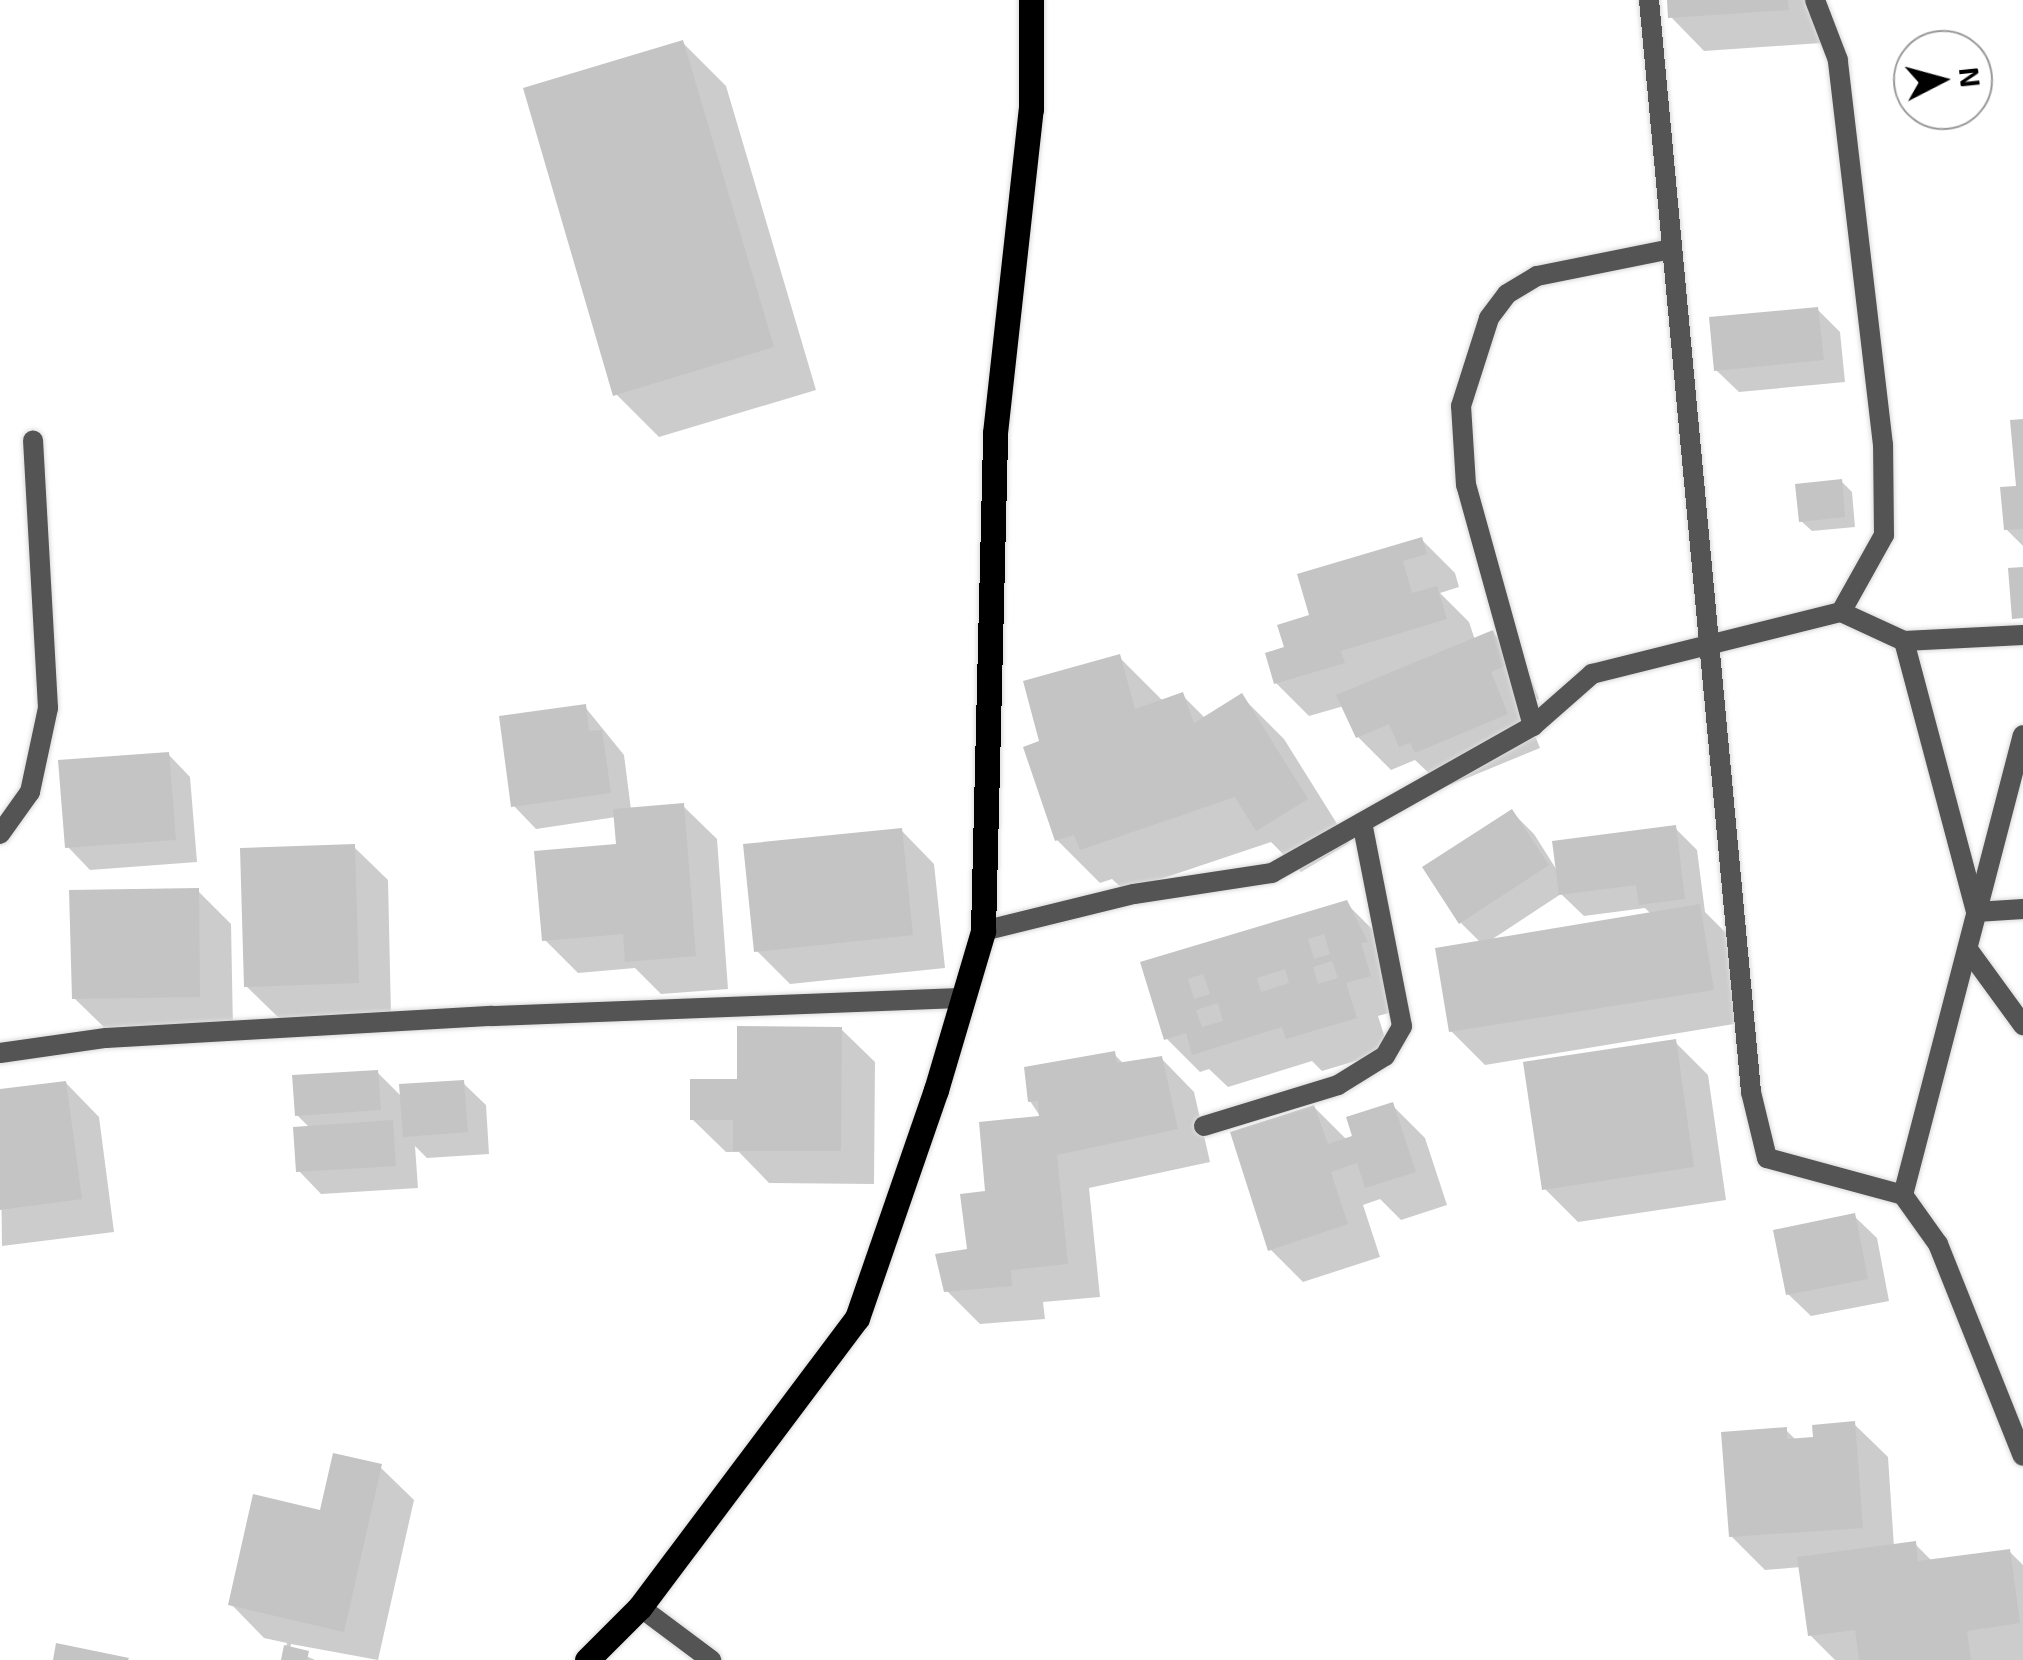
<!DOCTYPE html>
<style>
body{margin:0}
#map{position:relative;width:2023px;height:1660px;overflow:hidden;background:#fff;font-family:"Exo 2",sans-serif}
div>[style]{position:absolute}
.shadow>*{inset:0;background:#0003}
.building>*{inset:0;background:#c4c4c4}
.roads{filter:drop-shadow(0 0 2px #dbdbdb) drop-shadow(0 0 2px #dbdbdb)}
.street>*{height:20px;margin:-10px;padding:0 10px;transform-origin:10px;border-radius:10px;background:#545454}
.primary>*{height:25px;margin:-12.5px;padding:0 12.5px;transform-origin:12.5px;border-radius:12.5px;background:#000}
span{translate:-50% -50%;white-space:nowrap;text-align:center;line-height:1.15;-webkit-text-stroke:9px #fff;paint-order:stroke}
.north{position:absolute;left:1893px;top:30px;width:100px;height:100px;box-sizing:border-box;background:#fff;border:2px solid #999;border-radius:50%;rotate:84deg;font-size:28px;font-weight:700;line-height:40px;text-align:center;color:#000}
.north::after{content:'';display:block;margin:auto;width:35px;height:45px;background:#000;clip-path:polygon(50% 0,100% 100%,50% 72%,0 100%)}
</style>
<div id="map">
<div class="shadow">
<div style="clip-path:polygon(1670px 0,1818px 0,1821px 43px,1704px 51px,1671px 17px)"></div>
<div style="clip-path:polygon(683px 43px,726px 86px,816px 390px,659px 437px,616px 394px)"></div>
<div style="clip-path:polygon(1817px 309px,1840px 332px,1845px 382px,1739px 392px,1716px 370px)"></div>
<div style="clip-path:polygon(2023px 422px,2023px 546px,2006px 529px,2019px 488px)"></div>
<div style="clip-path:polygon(1841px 481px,1852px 492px,1855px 527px,1812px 531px,1801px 521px)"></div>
<div style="clip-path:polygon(1422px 540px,1455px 573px,1459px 587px,1440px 593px,1469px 622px,1475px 640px,1493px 633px,1526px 666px,1539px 699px,1523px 706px,1540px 748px,1450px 785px,1441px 776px,1435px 779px,1415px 760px,1391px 770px,1358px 737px,1344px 706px,1309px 716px,1276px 683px,1287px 649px,1312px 617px)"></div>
<div style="clip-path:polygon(1119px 657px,1164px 702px,1182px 695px,1206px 719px,1241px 696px,1284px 739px,1349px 843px,1301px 872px,1271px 842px,1125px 891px,1112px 879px,1100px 883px,1057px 840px,1042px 743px)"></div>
<div style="clip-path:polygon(585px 707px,624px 755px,631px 810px,683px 806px,717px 839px,728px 989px,661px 994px,635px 968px,578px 973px,544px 939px,619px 847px,616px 817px,536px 829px,514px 806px)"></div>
<div style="clip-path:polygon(168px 754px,190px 777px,197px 862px,90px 870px,68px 847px)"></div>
<div style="clip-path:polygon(evenodd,1512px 812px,1534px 834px,1558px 872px,1675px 828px,1697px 850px,1705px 912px,1733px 940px,1746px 1022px,1485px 1065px,1451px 1031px,1481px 943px,1461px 923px,1512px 812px,1561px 894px,1584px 916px,1645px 908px,1652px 915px,1488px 942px,1561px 894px)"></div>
<div style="clip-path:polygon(901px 830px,934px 864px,945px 968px,790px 984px,757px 951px)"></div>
<div style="clip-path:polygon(354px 847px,388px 880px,391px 1016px,280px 1019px,246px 986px)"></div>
<div style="clip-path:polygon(198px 891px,231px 924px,233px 1029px,108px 1031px,74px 998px)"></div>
<div style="clip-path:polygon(1346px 903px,1379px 936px,1403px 1009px,1378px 1016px,1389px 1051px,1322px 1071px,1312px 1061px,1228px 1087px,1209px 1069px,1200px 1072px,1166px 1038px,1143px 964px)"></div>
<div style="clip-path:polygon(841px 1029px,875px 1062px,874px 1184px,769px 1183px,739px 1152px,726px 1152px,692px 1119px,739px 1082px)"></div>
<div style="clip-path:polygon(1675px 1042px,1708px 1075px,1726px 1200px,1578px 1222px,1545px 1189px)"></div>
<div style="clip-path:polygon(1114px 1054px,1125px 1065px,1161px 1058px,1194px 1092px,1210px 1162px,1089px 1188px,1100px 1297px,1043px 1302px,1045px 1319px,980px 1324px,946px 1290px,970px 1251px,988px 1193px,1042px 1119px,1030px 1101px)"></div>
<div style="clip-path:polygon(377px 1072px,403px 1098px,463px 1083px,486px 1105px,489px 1154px,427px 1158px,415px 1146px,418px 1188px,321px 1194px,299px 1171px,310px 1128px,297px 1115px)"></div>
<div style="clip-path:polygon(66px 1083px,99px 1117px,114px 1232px,2px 1246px,0 1092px)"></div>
<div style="clip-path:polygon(1392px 1105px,1425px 1138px,1447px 1205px,1401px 1220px,1380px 1199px,1363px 1205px,1380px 1257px,1303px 1282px,1270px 1249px,1314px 1107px,1347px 1140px)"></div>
<div style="clip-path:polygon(1854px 1216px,1877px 1238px,1889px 1301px,1811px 1316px,1788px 1294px)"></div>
<div style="clip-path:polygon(1854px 1424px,1888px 1457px,1894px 1547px,1915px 1544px,1932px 1561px,2009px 1551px,2023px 1565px,2023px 1660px,1835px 1660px,1810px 1635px,1801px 1567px,1765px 1570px,1731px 1536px,1786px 1430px,1797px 1441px,1816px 1439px)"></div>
<div style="clip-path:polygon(380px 1467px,414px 1500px,378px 1660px,291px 1644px,290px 1649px,315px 1660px,283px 1660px,287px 1643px,264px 1638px,231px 1604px,322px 1513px)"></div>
</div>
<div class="building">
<div style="clip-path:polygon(1667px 0,1788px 0,1789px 10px,1668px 18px)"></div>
<div style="clip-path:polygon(683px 40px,774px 347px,613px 396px,523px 88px)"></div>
<div style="clip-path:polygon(1818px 307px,1824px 360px,1714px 371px,1709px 317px)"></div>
<div style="clip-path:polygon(2023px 419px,2023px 529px,2004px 530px,2000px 487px,2016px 486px,2010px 420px)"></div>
<div style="clip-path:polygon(1842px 479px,1845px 517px,1799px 522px,1795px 484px)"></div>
<div style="clip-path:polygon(1422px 537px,1427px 554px,1403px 561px,1412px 593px,1437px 586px,1447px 619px,1341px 651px,1345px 663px,1274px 684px,1265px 653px,1284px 647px,1277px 625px,1309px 615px,1297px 574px)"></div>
<div style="clip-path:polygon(2023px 567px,2023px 618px,2012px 619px,2008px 568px)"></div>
<div style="clip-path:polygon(1493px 630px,1508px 665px,1491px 672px,1508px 714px,1415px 753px,1410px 743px,1399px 747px,1389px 724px,1356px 738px,1336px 695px)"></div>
<div style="clip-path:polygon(1120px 654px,1135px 709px,1183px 692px,1194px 723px,1242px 693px,1308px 799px,1256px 831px,1235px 797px,1080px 850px,1074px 835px,1055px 841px,1023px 747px,1039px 741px,1023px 681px)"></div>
<div style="clip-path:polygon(586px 704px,589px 731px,602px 730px,611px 793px,511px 807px,499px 716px)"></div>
<div style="clip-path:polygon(169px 752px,176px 840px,65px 848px,58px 760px)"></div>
<div style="clip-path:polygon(684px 803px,696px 956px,625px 962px,623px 934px,542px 941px,534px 851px,616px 844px,613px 809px)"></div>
<div style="clip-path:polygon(1512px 809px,1549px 865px,1459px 924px,1422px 867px)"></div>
<div style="clip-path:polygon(1676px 825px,1685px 899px,1639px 905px,1636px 885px,1559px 895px,1552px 841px)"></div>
<div style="clip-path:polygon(902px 828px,913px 935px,754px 952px,743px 844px)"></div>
<div style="clip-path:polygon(355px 844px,359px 983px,244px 987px,240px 848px)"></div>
<div style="clip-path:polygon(199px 888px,200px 997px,72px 999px,69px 890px)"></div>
<div style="clip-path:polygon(evenodd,1347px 900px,1368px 942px,1361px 943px,1371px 976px,1346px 983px,1357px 1018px,1286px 1039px,1282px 1027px,1192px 1055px,1186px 1033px,1164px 1040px,1140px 962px,1347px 900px,1324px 934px,1330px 954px,1314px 959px,1308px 939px,1324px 934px,1347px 900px,1332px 961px,1338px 978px,1318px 984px,1313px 967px,1332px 961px,1347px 900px,1285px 969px,1289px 983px,1261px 992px,1257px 978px,1285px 969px,1347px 900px,1203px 974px,1210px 994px,1194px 999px,1188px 979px,1203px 974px,1347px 900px,1218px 1003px,1223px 1021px,1202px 1027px,1196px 1010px,1218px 1003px)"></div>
<div style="clip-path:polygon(1700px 904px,1714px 990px,1449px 1032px,1435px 948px)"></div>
<div style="clip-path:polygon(737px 1026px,842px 1027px,841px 1151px,733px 1151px,733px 1120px,690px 1120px,690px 1079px,737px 1079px)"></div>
<div style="clip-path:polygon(1676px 1039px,1694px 1167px,1542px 1190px,1523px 1062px)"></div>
<div style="clip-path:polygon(1115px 1051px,1117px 1063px,1162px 1056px,1178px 1129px,1057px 1155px,1068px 1264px,1011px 1270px,1012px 1286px,944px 1292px,935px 1254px,967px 1249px,960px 1194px,985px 1191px,979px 1122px,1039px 1116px,1038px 1101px,1028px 1102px,1024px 1067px)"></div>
<div style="clip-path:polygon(378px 1070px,381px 1110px,295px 1116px,292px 1075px)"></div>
<div style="clip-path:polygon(464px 1080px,468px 1132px,403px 1137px,399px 1084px)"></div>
<div style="clip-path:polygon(66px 1081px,82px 1199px,0 1210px,0 1089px)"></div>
<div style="clip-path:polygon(1393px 1102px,1416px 1172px,1365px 1188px,1357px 1163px,1331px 1172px,1348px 1224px,1268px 1251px,1230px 1132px,1314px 1105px,1328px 1144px,1352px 1136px,1346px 1117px)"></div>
<div style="clip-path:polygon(393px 1120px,396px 1166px,296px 1172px,293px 1127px)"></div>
<div style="clip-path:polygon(1855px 1213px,1868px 1279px,1786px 1295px,1773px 1230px)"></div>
<div style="clip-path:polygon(1855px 1421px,1863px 1528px,1729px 1537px,1721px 1432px,1787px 1427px,1787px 1439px,1813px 1437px,1812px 1425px)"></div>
<div style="clip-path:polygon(333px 1453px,382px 1464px,344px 1632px,228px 1605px,253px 1494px,320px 1510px)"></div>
<div style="clip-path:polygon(1916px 1541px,1918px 1561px,2010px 1549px,2020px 1623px,1967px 1631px,1971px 1660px,1859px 1660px,1855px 1630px,1808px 1636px,1797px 1557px)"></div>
<div style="clip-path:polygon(56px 1643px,129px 1658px,128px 1660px,53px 1660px)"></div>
<div style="clip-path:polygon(284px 1645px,309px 1651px,307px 1660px,281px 1660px)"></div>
</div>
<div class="roads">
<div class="street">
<div style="left:1649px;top:0;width:1097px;rotate:84.66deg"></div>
<div style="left:1751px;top:1092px;width:68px;rotate:76.4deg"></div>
<div style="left:1767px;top:1158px;width:141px;rotate:15.2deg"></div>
<div style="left:1903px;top:1195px;width:60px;rotate:54.5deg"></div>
<div style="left:1938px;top:1244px;width:228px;rotate:68.2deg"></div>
<div style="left:1841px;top:612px;width:69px;rotate:24.7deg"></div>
<div style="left:1904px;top:641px;width:119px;rotate:-2.9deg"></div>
<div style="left:1904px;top:641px;width:280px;rotate:75.1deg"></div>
<div style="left:1976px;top:912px;width:47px;rotate:-3.7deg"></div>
<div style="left:1533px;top:726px;width:250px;rotate:-105.5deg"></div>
<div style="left:1466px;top:485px;width:79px;rotate:-93.6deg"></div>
<div style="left:1461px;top:406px;width:92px;rotate:-72.3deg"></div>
<div style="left:1489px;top:318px;width:30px;rotate:-53deg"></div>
<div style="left:1507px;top:294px;width:35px;rotate:-31deg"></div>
<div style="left:1537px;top:276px;width:137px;rotate:-11.4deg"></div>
<div style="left:0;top:834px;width:52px;rotate:-54.5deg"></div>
<div style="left:30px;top:792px;width:86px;rotate:-77.9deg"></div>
<div style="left:48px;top:708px;width:268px;rotate:-93.2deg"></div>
<div style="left:983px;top:931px;width:155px;rotate:-13.8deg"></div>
<div style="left:1134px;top:894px;width:140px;rotate:-8.7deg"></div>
<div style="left:1272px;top:873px;width:300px;rotate:-29.4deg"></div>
<div style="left:1533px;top:726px;width:79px;rotate:-41.4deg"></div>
<div style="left:1592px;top:674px;width:257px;rotate:-14deg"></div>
<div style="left:1841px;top:612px;width:88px;rotate:-60.8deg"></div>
<div style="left:1884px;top:535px;width:90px;rotate:-90.6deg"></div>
<div style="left:1883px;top:445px;width:388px;rotate:-96.7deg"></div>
<div style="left:1838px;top:60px;width:64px;rotate:-111deg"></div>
<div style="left:1969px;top:951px;width:92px;rotate:53.9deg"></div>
<div style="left:0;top:1053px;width:107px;rotate:-8.1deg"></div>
<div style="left:106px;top:1038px;width:387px;rotate:-3.3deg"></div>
<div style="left:492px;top:1016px;width:471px;rotate:-2.2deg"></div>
<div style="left:1204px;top:1126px;width:140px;rotate:-17deg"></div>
<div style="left:1338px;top:1085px;width:55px;rotate:-31.7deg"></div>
<div style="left:1385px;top:1056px;width:34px;rotate:-60deg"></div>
<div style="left:1402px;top:1026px;width:207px;rotate:-101.1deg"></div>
<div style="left:1903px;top:1195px;width:475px;rotate:-75.4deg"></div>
<div style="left:640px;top:1607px;width:89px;rotate:36.7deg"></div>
</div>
<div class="primary">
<div style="left:587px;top:1660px;width:75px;rotate:-45deg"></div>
<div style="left:640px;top:1607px;width:361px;rotate:-53.1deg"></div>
<div style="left:857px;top:1318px;width:241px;rotate:-70.9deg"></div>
<div style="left:936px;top:1090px;width:166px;rotate:-73.5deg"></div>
<div style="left:983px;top:931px;width:498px;rotate:-88.6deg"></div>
<div style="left:995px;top:433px;width:326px;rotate:-83.7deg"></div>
<div style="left:1031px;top:109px;width:109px;rotate:-90deg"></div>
</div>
</div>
<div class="north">N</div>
</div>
